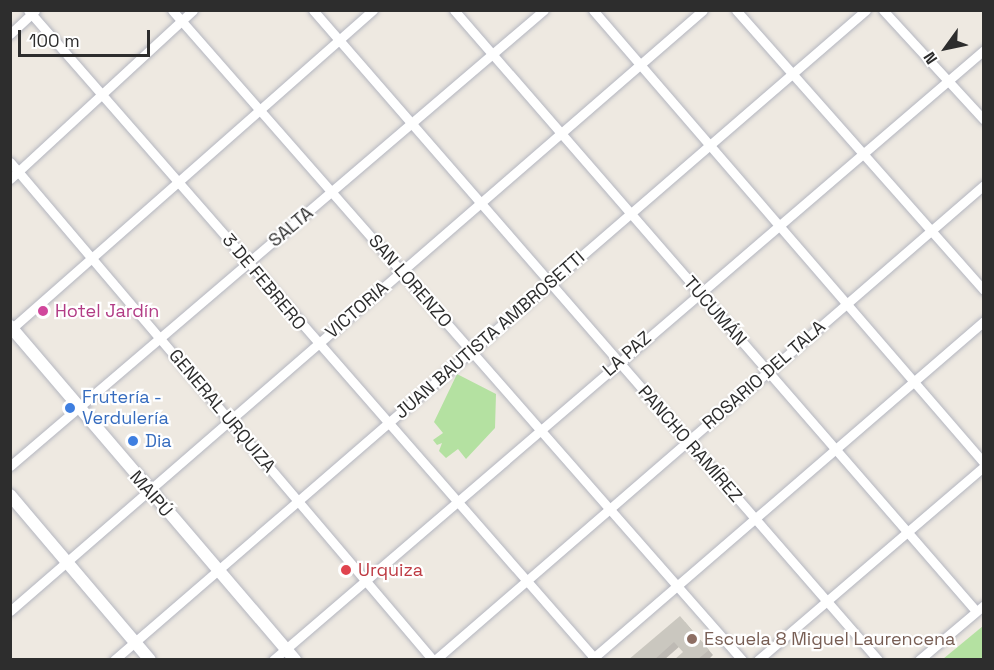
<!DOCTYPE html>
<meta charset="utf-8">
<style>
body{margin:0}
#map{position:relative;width:994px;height:670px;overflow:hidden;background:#eee9e1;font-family:"Space Grotesk",sans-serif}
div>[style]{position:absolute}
.green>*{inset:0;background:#b4e1a1}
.shadow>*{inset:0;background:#0003}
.building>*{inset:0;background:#cac7bf}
.roads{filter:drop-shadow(0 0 2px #b4b6c0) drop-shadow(0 0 2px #b4b6c0)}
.minor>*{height:9px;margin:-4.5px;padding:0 4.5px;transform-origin:4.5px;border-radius:4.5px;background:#fff}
.tertiary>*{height:12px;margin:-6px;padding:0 6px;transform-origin:6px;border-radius:6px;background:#fff}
.dots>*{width:16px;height:16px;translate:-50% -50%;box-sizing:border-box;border:3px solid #fff;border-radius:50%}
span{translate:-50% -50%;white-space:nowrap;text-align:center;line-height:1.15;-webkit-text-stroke:4.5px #fff;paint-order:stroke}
.street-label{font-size:18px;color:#2d2d2d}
.hotel-label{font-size:18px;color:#b23c85}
.left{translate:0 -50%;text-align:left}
.shop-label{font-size:18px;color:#366cbe}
.health-label{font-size:18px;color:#be3a42}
.education-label{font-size:18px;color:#785e54}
.frame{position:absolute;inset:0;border:12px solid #2d2d2d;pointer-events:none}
.north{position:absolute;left:916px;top:18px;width:60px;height:60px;-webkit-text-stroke:4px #fff;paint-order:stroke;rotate:237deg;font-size:16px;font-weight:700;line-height:24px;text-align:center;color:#2d2d2d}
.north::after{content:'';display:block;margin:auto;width:21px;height:27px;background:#2d2d2d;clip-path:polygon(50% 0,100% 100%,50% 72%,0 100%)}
.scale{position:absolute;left:18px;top:30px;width:132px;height:27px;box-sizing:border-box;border:3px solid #2d2d2d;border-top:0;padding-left:8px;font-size:18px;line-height:21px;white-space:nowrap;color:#2d2d2d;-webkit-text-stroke:4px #fff;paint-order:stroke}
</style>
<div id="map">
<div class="green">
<div style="clip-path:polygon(457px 374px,496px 394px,495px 428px,466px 459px,458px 449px,446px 458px,439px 451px,442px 443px,437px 445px,433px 440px,443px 433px,434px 422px)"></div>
<div style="clip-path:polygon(983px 626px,983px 659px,943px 659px)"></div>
</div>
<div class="shadow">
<div style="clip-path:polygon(685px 622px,713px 655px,708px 660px,676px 660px,685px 652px,680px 646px,664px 660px,631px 660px)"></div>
</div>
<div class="building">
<div style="clip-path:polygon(680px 616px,709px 650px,697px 660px,674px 660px,683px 652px,674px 642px,654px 660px,628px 660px)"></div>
</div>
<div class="roads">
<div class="minor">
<div style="left:28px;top:10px;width:863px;rotate:48.85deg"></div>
<div style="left:172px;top:10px;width:865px;rotate:48.75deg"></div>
<div style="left:313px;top:10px;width:861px;rotate:49deg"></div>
<div style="left:454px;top:10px;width:796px;rotate:49.02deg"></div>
<div style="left:593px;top:10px;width:598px;rotate:49.2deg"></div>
<div style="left:736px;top:10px;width:374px;rotate:48.5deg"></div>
<div style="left:883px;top:10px;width:149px;rotate:47.4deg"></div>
<div style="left:10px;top:34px;width:34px;rotate:-43deg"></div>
<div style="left:10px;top:162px;width:653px;rotate:49.66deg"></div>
<div style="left:10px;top:179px;width:249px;rotate:-42.7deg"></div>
<div style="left:10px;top:330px;width:484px;rotate:-41.4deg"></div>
<div style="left:10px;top:466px;width:702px;rotate:-40.5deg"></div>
<div style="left:10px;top:611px;width:917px;rotate:-40.93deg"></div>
<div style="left:114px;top:660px;width:994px;rotate:-40.84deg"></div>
<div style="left:273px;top:660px;width:937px;rotate:-40.63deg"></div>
<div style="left:435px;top:660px;width:726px;rotate:-40.87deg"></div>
<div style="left:591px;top:660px;width:519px;rotate:-40.78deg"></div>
<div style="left:758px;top:660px;width:298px;rotate:-40.6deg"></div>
<div style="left:919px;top:660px;width:85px;rotate:-40.2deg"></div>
</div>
<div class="tertiary">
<div style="left:10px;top:326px;width:439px;rotate:49.5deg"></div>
<div style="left:10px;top:495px;width:216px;rotate:49.7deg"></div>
</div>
</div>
<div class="dots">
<div style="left:43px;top:311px;background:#d1479c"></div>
<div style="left:70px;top:408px;background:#3f7fe0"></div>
<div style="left:133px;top:441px;background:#3f7fe0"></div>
<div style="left:346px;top:570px;background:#e0444e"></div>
<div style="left:692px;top:639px;background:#8d6e63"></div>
</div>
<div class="street-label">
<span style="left:291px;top:227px;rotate:-40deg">SALTA</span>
<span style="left:410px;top:281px;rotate:49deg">SAN LORENZO</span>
<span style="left:264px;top:282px;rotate:50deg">3 DE FEBRERO</span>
<span style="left:357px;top:310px;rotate:-41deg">VICTORIA</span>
<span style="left:715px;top:311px;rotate:49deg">TUCUMÁN</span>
<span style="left:490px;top:335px;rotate:-41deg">JUAN BAUTISTA AMBROSETTI</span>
<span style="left:627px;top:354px;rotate:-41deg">LA PAZ</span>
<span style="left:764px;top:375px;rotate:-41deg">ROSARIO DEL TALA</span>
<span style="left:222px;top:411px;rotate:50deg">GENERAL URQUIZA</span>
<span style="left:690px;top:444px;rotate:49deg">PANCHO RAMÍREZ</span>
<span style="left:151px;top:494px;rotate:49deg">MAIPÚ</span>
</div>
<div class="hotel-label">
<span class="left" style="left:55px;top:311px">Hotel Jardín</span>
</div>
<div class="shop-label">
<span class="left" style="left:82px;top:408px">Frutería -<br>Verdulería</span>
<span class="left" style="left:145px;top:441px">Dia</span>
</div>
<div class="health-label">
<span class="left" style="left:358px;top:570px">Urquiza</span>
</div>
<div class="education-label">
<span class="left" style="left:704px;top:639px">Escuela 8 Miguel Laurencena</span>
</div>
<div class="frame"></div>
<div class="north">N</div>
<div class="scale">100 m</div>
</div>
